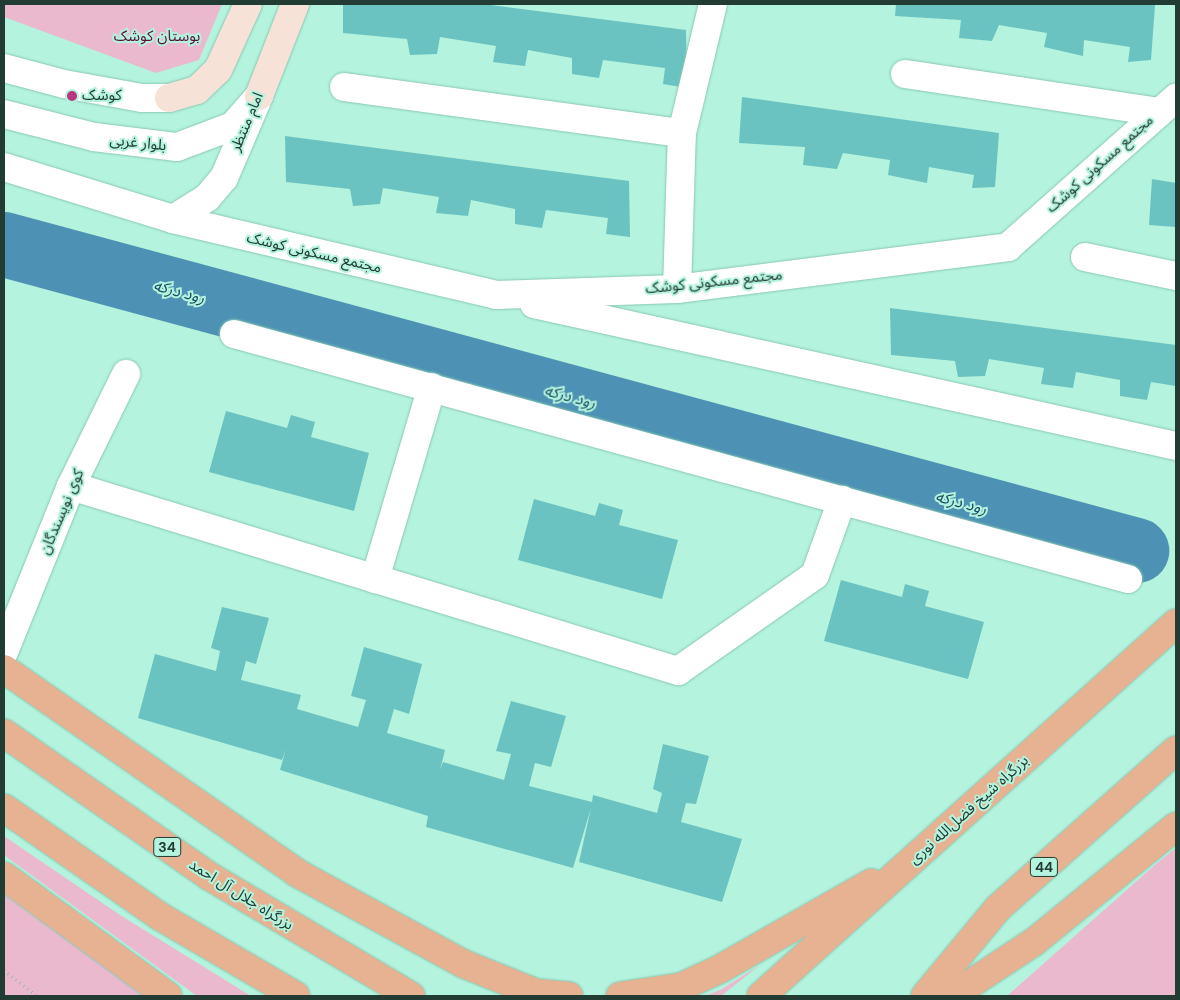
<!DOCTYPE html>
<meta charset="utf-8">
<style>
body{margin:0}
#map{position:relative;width:1180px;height:1000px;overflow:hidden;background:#b4f3dd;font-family:"DM Sans","Noto Sans Arabic",sans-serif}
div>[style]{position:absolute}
.green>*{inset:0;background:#ebb9ce}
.river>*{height:65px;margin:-32.5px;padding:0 32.5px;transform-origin:32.5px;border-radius:32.5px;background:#4d92b4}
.building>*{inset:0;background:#6ac3c0}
.path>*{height:3px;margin-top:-1.5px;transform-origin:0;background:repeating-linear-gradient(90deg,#87baa9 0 1px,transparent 0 5px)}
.roads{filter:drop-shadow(0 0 1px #8ac7b3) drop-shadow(0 0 1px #8ac7b3)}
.minor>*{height:28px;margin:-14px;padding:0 14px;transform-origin:14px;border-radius:14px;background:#fff}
.tertiary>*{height:28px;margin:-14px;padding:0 14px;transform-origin:14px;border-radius:14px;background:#fff}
.secondary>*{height:28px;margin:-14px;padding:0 14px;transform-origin:14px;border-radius:14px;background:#f6e2d6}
.trunk>*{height:28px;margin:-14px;padding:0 14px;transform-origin:14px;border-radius:14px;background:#e6b292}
.dots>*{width:14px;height:14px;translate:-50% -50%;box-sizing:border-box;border:2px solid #b4f3dd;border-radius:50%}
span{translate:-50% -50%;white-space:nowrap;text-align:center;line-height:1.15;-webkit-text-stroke:4px #b4f3dd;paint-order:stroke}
.shield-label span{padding:1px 4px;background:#b4f3dd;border:1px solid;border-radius:4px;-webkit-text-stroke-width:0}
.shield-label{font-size:14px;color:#223b33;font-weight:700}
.park-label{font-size:15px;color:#5b0f39}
.poi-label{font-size:15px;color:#223b33}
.left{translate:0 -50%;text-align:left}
.street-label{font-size:15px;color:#223b33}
.water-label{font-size:16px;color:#184f67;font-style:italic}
.frame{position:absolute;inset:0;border:5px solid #223b33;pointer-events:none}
</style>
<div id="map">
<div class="green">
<div style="clip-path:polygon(4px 4px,222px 4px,199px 60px,156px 73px,4px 17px)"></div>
<div style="clip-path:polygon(4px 836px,120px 915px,251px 996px,197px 996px,4px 855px)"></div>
<div style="clip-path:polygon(1176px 848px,1176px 996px,1007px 996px,1156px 864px)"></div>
<div style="clip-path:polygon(4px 893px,37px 915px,146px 996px,4px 996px)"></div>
<div style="clip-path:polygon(760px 965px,721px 996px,705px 996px,722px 989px)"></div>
</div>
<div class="river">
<div style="left:4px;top:244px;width:1173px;rotate:15.13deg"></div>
</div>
<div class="building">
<div style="clip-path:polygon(343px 4px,483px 4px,686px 30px,687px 88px,663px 84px,665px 68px,603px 60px,599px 78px,572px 74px,572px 58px,528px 50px,525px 66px,493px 62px,496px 46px,440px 37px,437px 54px,410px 55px,407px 39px,343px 33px)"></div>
<div style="clip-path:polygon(896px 4px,1155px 5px,1151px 60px,1128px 62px,1130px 47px,1084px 40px,1083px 56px,1044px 47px,1047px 33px,999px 25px,992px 41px,959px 38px,961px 20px,895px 16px)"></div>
<div style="clip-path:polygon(742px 97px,999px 133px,995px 187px,972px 188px,974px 175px,929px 167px,927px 183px,888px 175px,890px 160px,843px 153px,837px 169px,803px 165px,805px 147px,739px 143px)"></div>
<div style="clip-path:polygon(285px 136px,629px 181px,630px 237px,606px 234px,608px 218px,546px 210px,542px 228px,515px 224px,515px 209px,471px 200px,468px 216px,436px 213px,439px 197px,383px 188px,380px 204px,353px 206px,350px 189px,286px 182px)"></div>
<div style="clip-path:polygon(1152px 179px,1176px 183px,1176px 227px,1149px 225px)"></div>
<div style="clip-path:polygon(890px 308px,1176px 345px,1176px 386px,1151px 382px,1147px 400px,1120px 396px,1120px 380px,1076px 372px,1073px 388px,1041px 384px,1044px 368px,989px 359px,985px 376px,958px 377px,955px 361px,891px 355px)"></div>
<div style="clip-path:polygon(226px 411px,287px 428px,291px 415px,315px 422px,311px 437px,369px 453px,354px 511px,209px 472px)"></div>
<div style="clip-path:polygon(534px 499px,595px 516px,599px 503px,623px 510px,619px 525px,678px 540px,662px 599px,518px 560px)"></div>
<div style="clip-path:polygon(841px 580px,902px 597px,905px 584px,929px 591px,925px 606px,984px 622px,968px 679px,824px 641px)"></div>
<div style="clip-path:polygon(222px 607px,269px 618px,256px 664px,246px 661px,241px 680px,301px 695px,297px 709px,358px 727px,366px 700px,351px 696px,364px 647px,422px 664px,409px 714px,394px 709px,387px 733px,445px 750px,440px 770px,443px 762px,504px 780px,511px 754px,496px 751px,511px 701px,566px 716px,551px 767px,535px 763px,529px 786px,592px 802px,593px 795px,657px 813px,662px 793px,653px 789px,663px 744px,709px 756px,696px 804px,686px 803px,681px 822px,742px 839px,722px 902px,579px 862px,591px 808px,573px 868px,426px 827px,428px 816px,280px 770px,286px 749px,282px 760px,138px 718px,155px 654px,216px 671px,220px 651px,211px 648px)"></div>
</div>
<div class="path">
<div style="left:4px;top:970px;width:43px;rotate:37.4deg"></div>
</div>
<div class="roads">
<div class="minor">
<div style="left:905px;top:74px;width:257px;rotate:8.5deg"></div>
<div style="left:344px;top:87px;width:341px;rotate:7.8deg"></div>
<div style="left:4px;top:167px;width:177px;rotate:17.1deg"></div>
<div style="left:173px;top:219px;width:332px;rotate:13.2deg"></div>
<div style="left:496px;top:295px;width:181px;rotate:-1.9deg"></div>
<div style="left:677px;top:289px;width:334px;rotate:-7.2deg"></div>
<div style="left:1008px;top:247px;width:225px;rotate:-41.6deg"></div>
<div style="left:173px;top:219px;width:40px;rotate:-32deg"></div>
<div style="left:207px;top:198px;width:26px;rotate:-50deg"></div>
<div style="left:224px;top:178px;width:82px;rotate:-66.9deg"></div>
<div style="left:1085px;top:257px;width:93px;rotate:11.8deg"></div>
<div style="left:677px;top:289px;width:156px;rotate:-88.2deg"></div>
<div style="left:682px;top:133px;width:133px;rotate:-76.5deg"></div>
<div style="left:534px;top:304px;width:658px;rotate:12.47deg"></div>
<div style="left:234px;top:334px;width:927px;rotate:15.33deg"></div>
<div style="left:71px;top:486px;width:635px;rotate:16.95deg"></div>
<div style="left:678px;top:671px;width:167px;rotate:-35deg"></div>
<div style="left:815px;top:575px;width:80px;rotate:-70.2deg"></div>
<div style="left:375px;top:579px;width:200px;rotate:-73.5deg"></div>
<div style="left:4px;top:652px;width:179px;rotate:-68deg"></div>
<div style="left:71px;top:486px;width:125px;rotate:-63.8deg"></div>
</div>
<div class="tertiary">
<div style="left:4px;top:68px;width:62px;rotate:14.9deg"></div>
<div style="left:64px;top:84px;width:79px;rotate:10.2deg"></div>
<div style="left:142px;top:98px;width:27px"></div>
<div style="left:4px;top:114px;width:93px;rotate:14.3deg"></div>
<div style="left:94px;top:137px;width:84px;rotate:6.9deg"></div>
<div style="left:177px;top:147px;width:60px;rotate:-20.6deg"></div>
<div style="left:233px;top:126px;width:40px;rotate:-49deg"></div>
</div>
<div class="secondary">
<div style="left:259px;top:96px;width:99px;rotate:-68.6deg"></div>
<div style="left:169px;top:98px;width:29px;rotate:-16deg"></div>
<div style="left:197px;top:90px;width:29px;rotate:-44deg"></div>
<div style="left:218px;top:70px;width:72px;rotate:-65.6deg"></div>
</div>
<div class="trunk">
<div style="left:4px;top:669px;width:357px;rotate:34.8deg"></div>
<div style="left:297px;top:873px;width:190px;rotate:28.6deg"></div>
<div style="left:464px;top:964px;width:78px;rotate:21.9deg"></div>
<div style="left:536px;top:993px;width:33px;rotate:5deg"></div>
<div style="left:4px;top:733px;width:250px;rotate:34.9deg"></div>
<div style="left:209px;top:876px;width:235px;rotate:30.7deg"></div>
<div style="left:4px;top:808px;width:191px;rotate:34.8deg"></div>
<div style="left:161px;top:917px;width:156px;rotate:30.3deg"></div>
<div style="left:4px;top:876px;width:203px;rotate:36.2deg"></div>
<div style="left:620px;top:996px;width:62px;rotate:-8.4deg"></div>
<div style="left:681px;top:987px;width:43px;rotate:-24.8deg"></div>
<div style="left:720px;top:969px;width:174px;rotate:-29.7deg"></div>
<div style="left:761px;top:996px;width:558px;rotate:-41.95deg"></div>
<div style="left:925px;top:996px;width:114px;rotate:-50.3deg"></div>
<div style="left:998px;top:908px;width:238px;rotate:-41.6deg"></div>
<div style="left:952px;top:996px;width:98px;rotate:-33.4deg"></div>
<div style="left:1034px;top:942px;width:183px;rotate:-39.2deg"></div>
</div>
</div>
<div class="dots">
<div style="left:72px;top:96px;background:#b9357c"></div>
</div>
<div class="shield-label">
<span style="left:167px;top:847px">34</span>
<span style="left:1044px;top:867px">44</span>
</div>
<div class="park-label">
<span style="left:157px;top:37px">بوستان کوشک</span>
</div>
<div class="poi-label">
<span class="left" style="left:82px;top:96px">کوشک</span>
</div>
<div class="street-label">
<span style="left:247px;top:122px;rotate:-67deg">امام منتظر</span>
<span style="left:138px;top:143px;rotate:6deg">بلوار غربی</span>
<span style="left:1100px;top:164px;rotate:-42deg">مجتمع مسکونی کوشک</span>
<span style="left:314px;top:253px;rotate:13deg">مجتمع مسکونی کوشک</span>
<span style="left:714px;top:282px;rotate:-6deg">مجتمع مسکونی کوشک</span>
<span style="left:62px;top:512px;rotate:-67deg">کوی نویسندگان</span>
<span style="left:969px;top:810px;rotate:-42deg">بزرگراه شیخ فضل‌الله نوری</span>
<span style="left:241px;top:895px;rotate:32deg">بزرگراه جلال آل احمد</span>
</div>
<div class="water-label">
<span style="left:179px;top:292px;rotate:15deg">رود درکه</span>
<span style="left:570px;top:397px;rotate:15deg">رود درکه</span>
<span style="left:961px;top:503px;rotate:15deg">رود درکه</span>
</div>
<div class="frame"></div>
</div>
